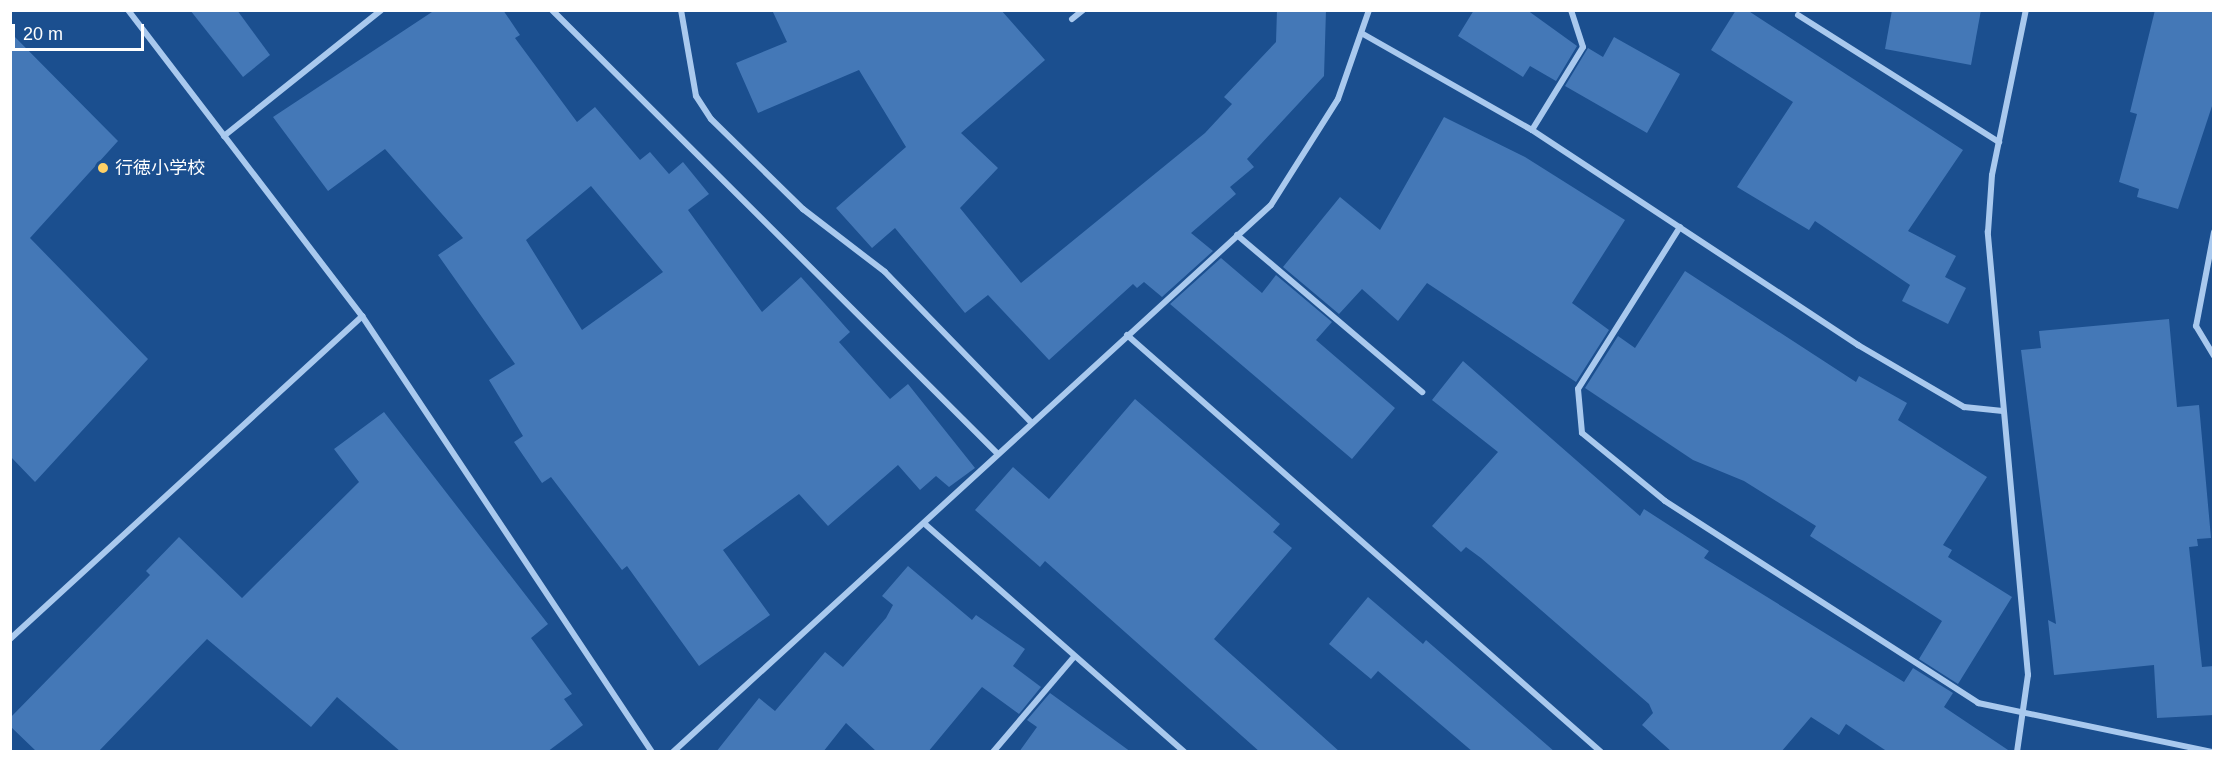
<!DOCTYPE html>
<meta charset="utf-8">
<style>
body{margin:0}
#map{position:relative;width:2224px;height:762px;overflow:hidden;background:#1b4f8f;font-family:Helvetica,"Noto Sans JP",sans-serif}
div>[style]{position:absolute}
.building>*{inset:0;background:#4478b7}
.street>*{height:6px;margin:-3px;padding:0 3px;transform-origin:3px;border-radius:3px;background:#a9c9ee}
.dots>*{width:16px;height:16px;translate:-50% -50%;box-sizing:border-box;border:3px solid #1b4f8f;border-radius:50%}
span{translate:-50% -50%;white-space:nowrap;text-align:center;line-height:1.15;-webkit-text-stroke:4.5px #1b4f8f;paint-order:stroke}
.poi-label{font-size:18px;color:#fff}
.left{translate:0 -50%;text-align:left}
.frame{position:absolute;inset:0;border:12px solid #fff;pointer-events:none}
.scale{position:absolute;left:12px;top:24px;width:132px;height:27px;box-sizing:border-box;border:3px solid #fff;border-top:0;padding-left:8px;font-size:18px;line-height:21px;white-space:nowrap;color:#fff;-webkit-text-stroke:4px #1b4f8f;paint-order:stroke}
</style>
<div id="map">
<div class="building">
<div style="clip-path:polygon(190px 10px,237px 10px,270px 55px,243px 77px)"></div>
<div style="clip-path:polygon(evenodd,435px 10px,503px 10px,520px 35px,515px 38px,577px 122px,595px 107px,640px 160px,650px 152px,669px 174px,683px 162px,709px 194px,688px 210px,762px 312px,801px 277px,850px 332px,839px 342px,890px 399px,908px 384px,975px 468px,949px 487px,936px 476px,920px 490px,898px 465px,828px 526px,799px 494px,723px 550px,770px 615px,699px 666px,627px 566px,622px 570px,551px 477px,542px 483px,514px 442px,523px 436px,489px 380px,515px 364px,438px 255px,463px 238px,385px 149px,328px 191px,273px 117px,435px 10px,591px 186px,663px 272px,582px 330px,526px 240px,591px 186px)"></div>
<div style="clip-path:polygon(772px 10px,1001px 10px,1045px 60px,961px 133px,998px 168px,960px 208px,1021px 283px,1205px 133px,1232px 104px,1224px 97px,1276px 42px,1277px 10px,1326px 10px,1324px 76px,1247px 159px,1254px 167px,1230px 187px,1236px 194px,1191px 233px,1213px 251px,1162px 297px,1144px 282px,1137px 288px,1133px 284px,1049px 360px,988px 295px,965px 313px,895px 228px,872px 248px,836px 208px,906px 147px,859px 70px,758px 113px,736px 63px,787px 42px)"></div>
<div style="clip-path:polygon(1474px 10px,1527px 10px,1577px 46px,1556px 81px,1530px 66px,1523px 77px,1458px 36px)"></div>
<div style="clip-path:polygon(1736px 10px,1747px 10px,1963px 150px,1908px 231px,1956px 256px,1945px 277px,1966px 288px,1948px 324px,1902px 301px,1910px 285px,1815px 221px,1809px 230px,1737px 187px,1793px 102px,1711px 50px)"></div>
<div style="clip-path:polygon(1892px 10px,1981px 10px,1971px 65px,1885px 49px)"></div>
<div style="clip-path:polygon(2155px 10px,2214px 10px,2214px 100px,2178px 209px,2137px 197px,2139px 189px,2119px 182px,2137px 114px,2130px 112px)"></div>
<div style="clip-path:polygon(10px 32px,118px 141px,30px 238px,148px 359px,35px 482px,10px 456px)"></div>
<div style="clip-path:polygon(1614px 37px,1680px 74px,1647px 133px,1565px 86px,1588px 48px,1603px 57px)"></div>
<div style="clip-path:polygon(1444px 117px,1525px 157px,1625px 220px,1572px 303px,1609px 330px,1576px 382px,1427px 283px,1398px 321px,1362px 289px,1339px 314px,1283px 267px,1340px 197px,1380px 230px)"></div>
<div style="clip-path:polygon(1221px 258px,1262px 293px,1276px 275px,1332px 322px,1316px 340px,1395px 408px,1352px 459px,1170px 304px)"></div>
<div style="clip-path:polygon(1685px 271px,1856px 382px,1859px 376px,1907px 403px,1898px 420px,1987px 477px,1943px 545px,1952px 550px,1948px 557px,2012px 597px,1958px 684px,1919px 659px,1942px 621px,1810px 536px,1816px 526px,1744px 481px,1693px 460px,1585px 388px,1618px 336px,1635px 348px)"></div>
<div style="clip-path:polygon(2169px 319px,2177px 407px,2199px 405px,2211px 538px,2197px 539px,2198px 546px,2189px 547px,2202px 667px,2214px 666px,2214px 715px,2157px 718px,2154px 665px,2054px 675px,2048px 620px,2056px 624px,2021px 350px,2041px 348px,2039px 331px)"></div>
<div style="clip-path:polygon(1463px 361px,1640px 516px,1644px 509px,1709px 551px,1704px 558px,1904px 682px,1913px 668px,1953px 693px,1944px 707px,2011px 752px,1888px 752px,1846px 724px,1839px 735px,1811px 717px,1781px 752px,1672px 752px,1642px 725px,1653px 713px,1649px 704px,1481px 558px,1466px 547px,1461px 552px,1432px 526px,1498px 452px,1432px 400px)"></div>
<div style="clip-path:polygon(1135px 399px,1280px 524px,1273px 532px,1292px 548px,1214px 639px,1340px 752px,1260px 752px,1045px 561px,1040px 567px,975px 510px,1013px 467px,1049px 499px)"></div>
<div style="clip-path:polygon(384px 412px,548px 624px,531px 638px,572px 694px,564px 699px,583px 725px,547px 752px,401px 752px,337px 697px,311px 727px,207px 639px,98px 752px,37px 752px,10px 726px,10px 718px,150px 575px,146px 571px,179px 537px,242px 598px,359px 482px,334px 449px)"></div>
<div style="clip-path:polygon(908px 566px,972px 620px,976px 615px,1025px 649px,1013px 666px,1041px 687px,1019px 714px,982px 687px,928px 752px,877px 752px,846px 723px,823px 752px,716px 752px,759px 698px,775px 711px,825px 652px,843px 667px,886px 618px,893px 605px,882px 596px)"></div>
<div style="clip-path:polygon(1368px 597px,1423px 644px,1426px 640px,1555px 752px,1473px 752px,1378px 671px,1371px 679px,1329px 644px)"></div>
<div style="clip-path:polygon(1050px 693px,1131px 752px,1019px 752px,1037px 727px,1027px 720px)"></div>
</div>
<div class="street">
<div style="left:128px;top:10px;width:385px;rotate:52.6deg"></div>
<div style="left:362px;top:316px;width:524px;rotate:56.37deg"></div>
<div style="left:552px;top:10px;width:629px;rotate:44.87deg"></div>
<div style="left:681px;top:10px;width:87px;rotate:80.1deg"></div>
<div style="left:696px;top:96px;width:27px;rotate:57deg"></div>
<div style="left:711px;top:119px;width:129px;rotate:44.4deg"></div>
<div style="left:803px;top:209px;width:103px;rotate:37.5deg"></div>
<div style="left:885px;top:272px;width:209px;rotate:45.8deg"></div>
<div style="left:1798px;top:15px;width:238px;rotate:32.3deg"></div>
<div style="left:1072px;top:19px;width:14px;rotate:-39deg"></div>
<div style="left:1363px;top:34px;width:194px;rotate:29.6deg"></div>
<div style="left:1532px;top:130px;width:391px;rotate:33.4deg"></div>
<div style="left:1858px;top:345px;width:123px;rotate:30.3deg"></div>
<div style="left:1964px;top:407px;width:39px;rotate:6deg"></div>
<div style="left:1532px;top:130px;width:97px;rotate:-58.4deg"></div>
<div style="left:1583px;top:47px;width:39px;rotate:-108deg"></div>
<div style="left:224px;top:136px;width:201px;rotate:-38.7deg"></div>
<div style="left:1680px;top:227px;width:191px;rotate:122.2deg"></div>
<div style="left:1578px;top:389px;width:44px;rotate:84.8deg"></div>
<div style="left:1582px;top:433px;width:107px;rotate:39.3deg"></div>
<div style="left:1665px;top:501px;width:373px;rotate:32.8deg"></div>
<div style="left:1978px;top:703px;width:240px;rotate:11.8deg"></div>
<div style="left:2214px;top:232px;width:96px;rotate:100.8deg"></div>
<div style="left:2196px;top:326px;width:35px;rotate:59deg"></div>
<div style="left:1237px;top:235px;width:243px;rotate:40.3deg"></div>
<div style="left:1127px;top:335px;width:631px;rotate:41.34deg"></div>
<div style="left:926px;top:525px;width:344px;rotate:41.3deg"></div>
<div style="left:10px;top:639px;width:478px;rotate:-42.5deg"></div>
<div style="left:673px;top:752px;width:810px;rotate:-42.45deg"></div>
<div style="left:1271px;top:205px;width:125px;rotate:-57.7deg"></div>
<div style="left:1338px;top:99px;width:94px;rotate:-70.8deg"></div>
<div style="left:993px;top:752px;width:123px;rotate:-49.6deg"></div>
<div style="left:2017px;top:752px;width:78px;rotate:-81.9deg"></div>
<div style="left:2028px;top:675px;width:445px;rotate:-95.2deg"></div>
<div style="left:1988px;top:232px;width:57px;rotate:-86deg"></div>
<div style="left:1992px;top:175px;width:168px;rotate:-78.4deg"></div>
</div>
<div class="dots">
<div style="left:103px;top:168px;background:#ffd166"></div>
</div>
<div class="poi-label">
<span class="left" style="left:115px;top:168px">行徳小学校</span>
</div>
<div class="frame"></div>
<div class="scale">20 m</div>
</div>
